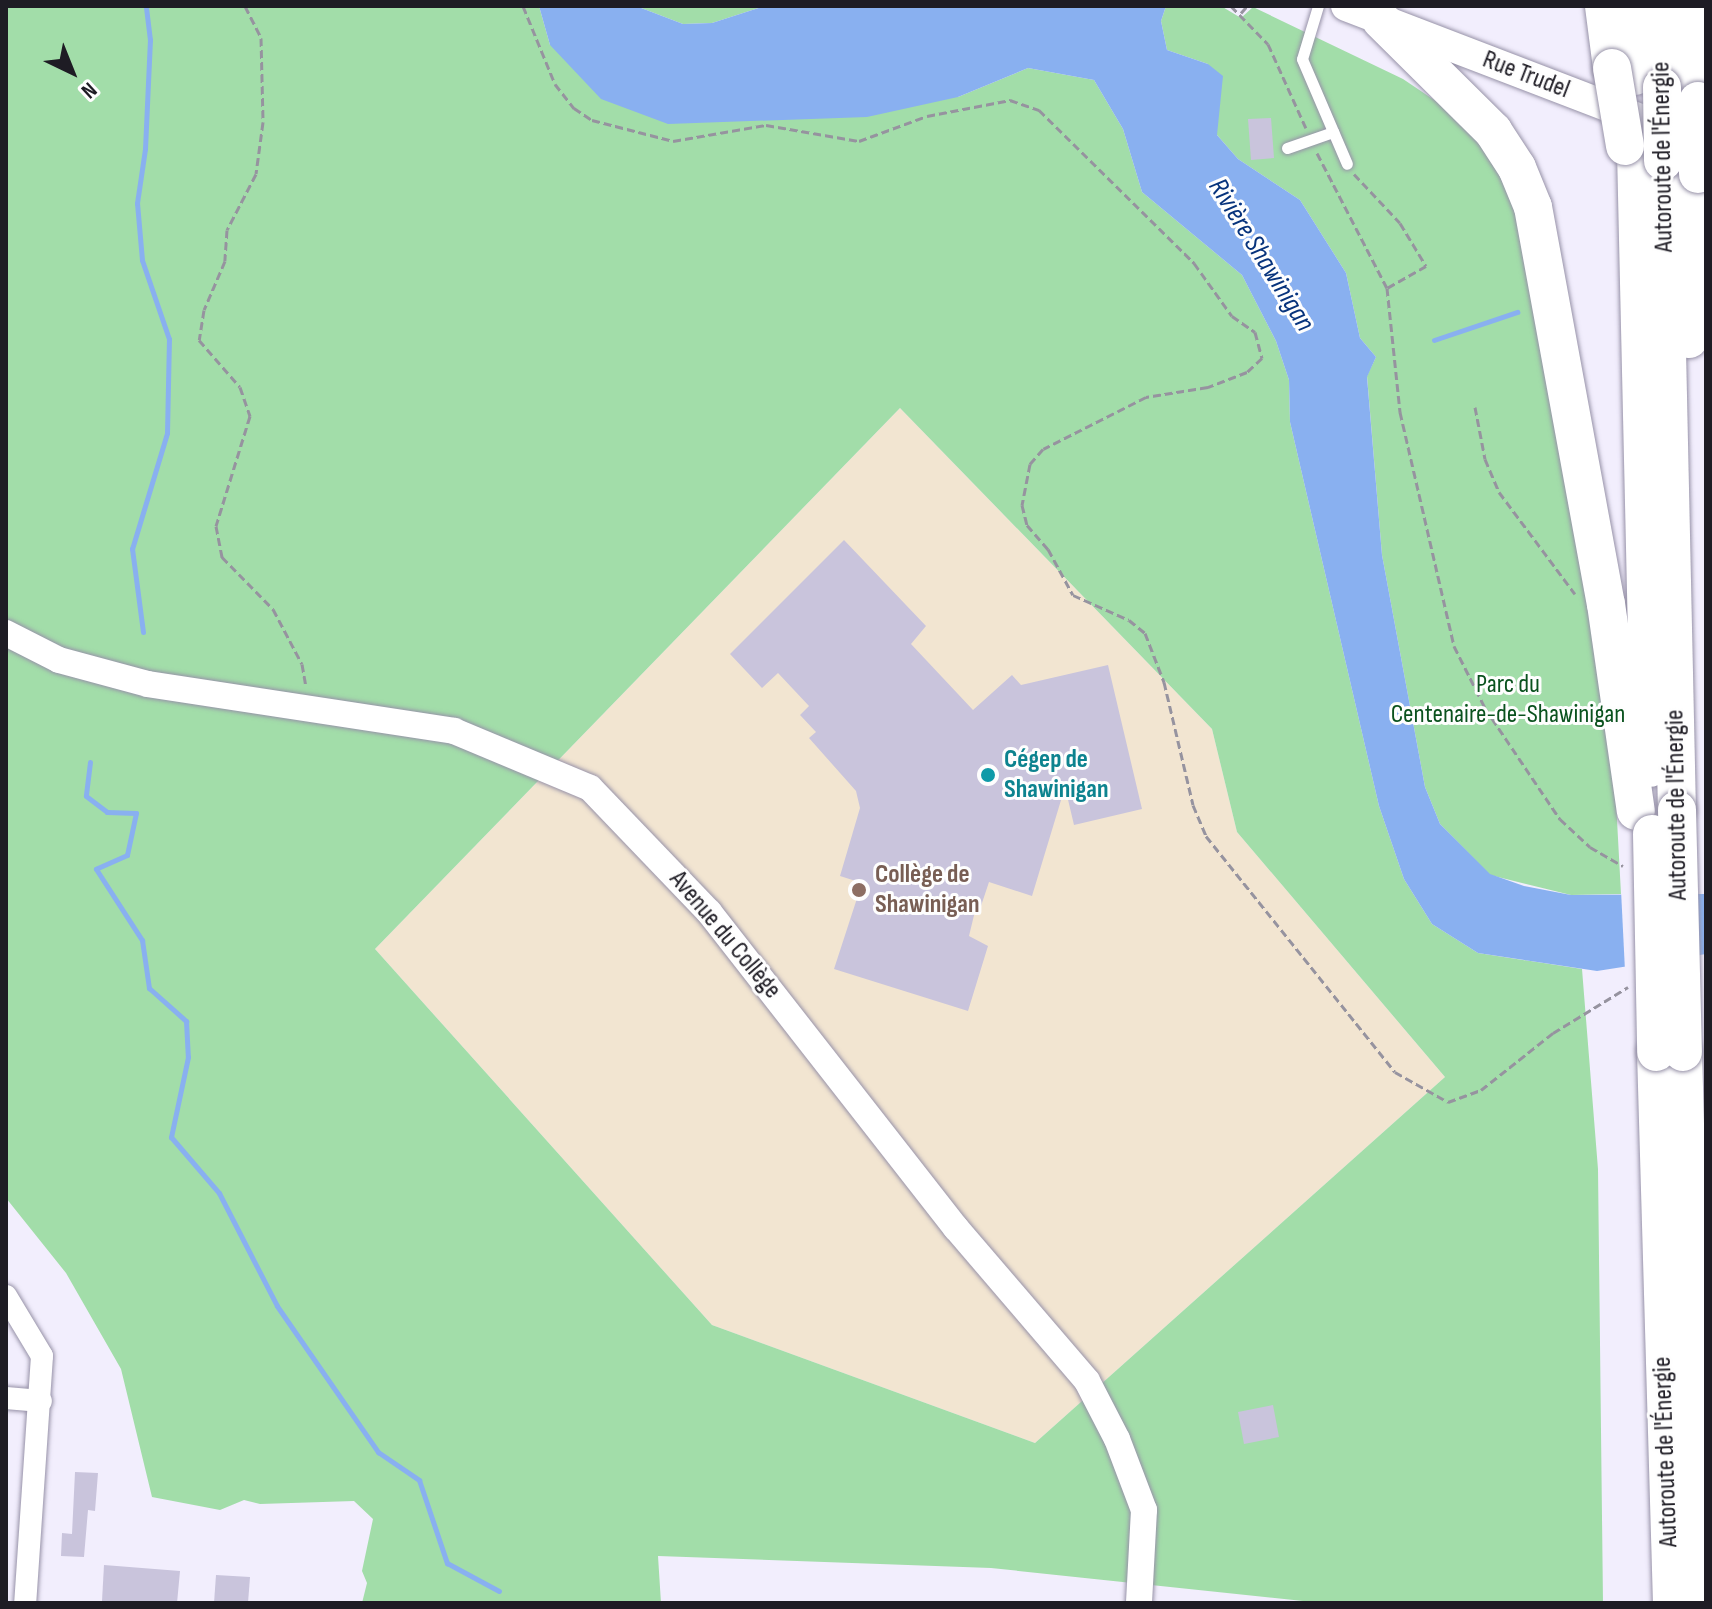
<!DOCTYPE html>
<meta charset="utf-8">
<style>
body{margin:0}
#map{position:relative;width:1712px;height:1609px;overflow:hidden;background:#f2eefd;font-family:"Sofia Sans Condensed",sans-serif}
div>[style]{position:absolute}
.education>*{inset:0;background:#f2e5d1}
.green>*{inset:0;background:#a2dda9}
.water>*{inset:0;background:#89b0f0}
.pier>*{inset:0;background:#f2eefd}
.stream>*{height:5px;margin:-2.5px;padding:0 2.5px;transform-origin:2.5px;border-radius:2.5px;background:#89b0f0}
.building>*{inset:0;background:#c9c4dc}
.path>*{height:3px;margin-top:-1.5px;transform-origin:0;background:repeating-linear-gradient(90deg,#96939f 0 8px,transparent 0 12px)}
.roads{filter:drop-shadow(0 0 2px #9792a8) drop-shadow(0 0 2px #9792a8)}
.service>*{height:11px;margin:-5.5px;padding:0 5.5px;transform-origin:5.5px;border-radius:5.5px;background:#fff}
.minor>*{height:22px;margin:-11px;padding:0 11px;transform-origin:11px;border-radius:11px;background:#fff}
.tertiary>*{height:26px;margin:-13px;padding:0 13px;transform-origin:13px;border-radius:13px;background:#fff}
.secondary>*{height:30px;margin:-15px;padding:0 15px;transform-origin:15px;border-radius:15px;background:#fff}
.motorway>*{height:38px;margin:-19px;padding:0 19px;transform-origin:19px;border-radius:19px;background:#fff}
.bridges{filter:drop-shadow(0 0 2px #9792a8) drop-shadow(0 0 2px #9792a8)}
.motorway-bridge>*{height:38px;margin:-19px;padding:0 19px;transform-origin:19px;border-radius:19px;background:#fff}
.dots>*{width:22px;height:22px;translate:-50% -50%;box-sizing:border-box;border:4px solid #fefefe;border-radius:50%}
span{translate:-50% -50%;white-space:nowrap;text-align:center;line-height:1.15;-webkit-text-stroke:6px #fefefe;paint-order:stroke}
.street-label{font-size:26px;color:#1e1c24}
.park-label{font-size:26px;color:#0a521e}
.culture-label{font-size:26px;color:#0d838f;font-weight:700}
.left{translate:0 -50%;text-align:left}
.education-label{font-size:26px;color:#785e54;font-weight:700}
.water-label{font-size:28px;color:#07337c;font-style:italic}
.frame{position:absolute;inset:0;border:8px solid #1e1c24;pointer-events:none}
.north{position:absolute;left:32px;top:32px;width:80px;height:80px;-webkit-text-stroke:6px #fefefe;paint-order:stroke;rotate:137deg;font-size:22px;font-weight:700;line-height:32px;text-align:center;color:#1e1c24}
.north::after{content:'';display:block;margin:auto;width:28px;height:36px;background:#1e1c24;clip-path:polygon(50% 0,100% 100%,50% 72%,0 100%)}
</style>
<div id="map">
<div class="education">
<div style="clip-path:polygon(900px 408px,1212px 729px,1237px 832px,1445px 1077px,1035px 1443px,712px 1325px,375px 949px)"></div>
</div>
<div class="green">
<div style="clip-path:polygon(evenodd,6px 6px,539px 6px,550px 45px,958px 97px,1028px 68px,1094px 80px,1123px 129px,1142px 192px,1242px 275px,1276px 341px,1289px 380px,1290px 422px,1379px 806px,1404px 879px,1432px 924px,1478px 953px,1582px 969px,1598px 1169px,1603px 1603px,1322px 1603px,991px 1568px,658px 1556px,661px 1603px,362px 1603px,367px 1583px,362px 1571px,373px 1519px,354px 1501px,260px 1504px,244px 1500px,220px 1510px,152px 1497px,121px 1369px,66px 1273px,6px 1198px,6px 6px,900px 408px,1212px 729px,1237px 832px,1445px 1077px,1035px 1443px,712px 1325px,375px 949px,900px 408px)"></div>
<div style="clip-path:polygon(636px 6px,765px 6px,712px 23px,683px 24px)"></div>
<div style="clip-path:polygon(1166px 6px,1221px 6px,1241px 18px,1253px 7px,1403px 79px,1455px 114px,1488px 152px,1514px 204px,1612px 727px,1621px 894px,1571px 895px,1490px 875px,1440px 824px,1425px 787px,1382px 555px,1367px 376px,1376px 357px,1360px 338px,1346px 273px,1300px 200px,1238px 159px,1217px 135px,1208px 64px,1167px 50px,1161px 21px)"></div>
</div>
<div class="water">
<div style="clip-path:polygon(539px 6px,636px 6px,683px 24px,712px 23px,765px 6px,1166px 6px,1161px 21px,1167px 50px,1208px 64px,1223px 76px,1217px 135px,1238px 159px,1300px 200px,1346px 273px,1360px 338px,1376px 357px,1367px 377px,1382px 555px,1425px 787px,1440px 824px,1490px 874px,1524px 886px,1571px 895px,1706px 894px,1706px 954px,1597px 971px,1478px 953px,1432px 924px,1404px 879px,1379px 806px,1290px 422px,1289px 380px,1276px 341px,1242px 275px,1142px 192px,1123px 129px,1094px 80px,1028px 68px,958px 97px,867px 117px,668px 124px,601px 99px,550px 45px)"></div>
</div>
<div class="pier">
<div style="clip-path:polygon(1621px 890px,1697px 890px,1698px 959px,1625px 971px)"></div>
</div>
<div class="stream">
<div style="left:1434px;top:340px;width:88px;rotate:-18.6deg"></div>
<div style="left:143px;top:632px;width:84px;rotate:-97.5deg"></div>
<div style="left:132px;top:549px;width:121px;rotate:-73.2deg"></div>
<div style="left:167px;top:433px;width:94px;rotate:-88.8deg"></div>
<div style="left:169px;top:339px;width:83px;rotate:-108.9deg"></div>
<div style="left:142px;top:260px;width:57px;rotate:-95deg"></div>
<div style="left:137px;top:203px;width:55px;rotate:-81.6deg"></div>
<div style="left:145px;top:149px;width:109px;rotate:-87.4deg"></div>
<div style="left:150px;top:40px;width:34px;rotate:-97deg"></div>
<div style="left:90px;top:762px;width:34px;rotate:97deg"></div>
<div style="left:86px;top:796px;width:26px;rotate:37deg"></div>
<div style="left:107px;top:812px;width:29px;rotate:2deg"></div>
<div style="left:136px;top:813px;width:43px;rotate:102.1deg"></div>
<div style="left:127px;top:855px;width:34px;rotate:156deg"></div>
<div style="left:96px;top:869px;width:85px;rotate:57.1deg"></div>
<div style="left:142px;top:940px;width:49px;rotate:81.7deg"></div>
<div style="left:149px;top:988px;width:50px;rotate:41.7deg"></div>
<div style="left:186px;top:1021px;width:36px;rotate:87deg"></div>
<div style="left:188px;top:1057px;width:82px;rotate:102deg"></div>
<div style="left:171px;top:1137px;width:74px;rotate:49.4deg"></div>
<div style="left:219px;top:1193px;width:127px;rotate:62.8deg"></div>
<div style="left:277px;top:1306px;width:178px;rotate:55.3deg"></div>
<div style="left:378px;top:1452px;width:50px;rotate:34.3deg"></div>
<div style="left:419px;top:1480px;width:88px;rotate:71.4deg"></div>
<div style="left:447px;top:1563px;width:59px;rotate:28.3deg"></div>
</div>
<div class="building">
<div style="clip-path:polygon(1271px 118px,1274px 158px,1251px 160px,1248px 119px)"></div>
<div style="clip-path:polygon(844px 540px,926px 626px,911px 644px,973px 710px,1012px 675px,1021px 685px,1108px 665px,1142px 809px,1074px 825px,1065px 787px,1032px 896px,989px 882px,980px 909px,976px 907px,969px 936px,988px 946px,968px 1011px,834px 969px,862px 883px,840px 876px,860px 808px,856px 791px,809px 738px,816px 732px,800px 715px,809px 706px,778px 673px,762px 688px,730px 654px)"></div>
<div style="clip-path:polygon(1273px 1405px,1279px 1437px,1244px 1444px,1238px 1412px)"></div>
<div style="clip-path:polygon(75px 1472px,98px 1473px,95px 1511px,88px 1510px,84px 1557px,61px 1556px,62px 1533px,72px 1534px)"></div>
<div style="clip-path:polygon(104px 1565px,180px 1571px,177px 1603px,102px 1601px)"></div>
<div style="clip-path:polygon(216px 1575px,250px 1577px,248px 1603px,214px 1603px)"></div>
</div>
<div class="path">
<div style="left:245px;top:6px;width:36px;rotate:63deg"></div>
<div style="left:261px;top:38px;width:84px;rotate:88.6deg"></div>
<div style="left:263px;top:122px;width:52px;rotate:97.7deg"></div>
<div style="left:256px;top:174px;width:63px;rotate:117.4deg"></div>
<div style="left:227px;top:230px;width:31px;rotate:94deg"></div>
<div style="left:225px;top:261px;width:53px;rotate:113.2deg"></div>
<div style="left:204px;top:310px;width:30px;rotate:99deg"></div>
<div style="left:199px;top:340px;width:62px;rotate:48.9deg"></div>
<div style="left:240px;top:387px;width:31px;rotate:71deg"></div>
<div style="left:250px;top:416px;width:115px;rotate:107.2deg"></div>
<div style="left:216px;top:526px;width:32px;rotate:79deg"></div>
<div style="left:222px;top:557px;width:73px;rotate:45.6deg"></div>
<div style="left:273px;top:609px;width:62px;rotate:62.2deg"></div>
<div style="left:302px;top:664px;width:22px;rotate:80deg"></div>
<div style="left:523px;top:6px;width:84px;rotate:67.7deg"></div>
<div style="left:555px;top:84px;width:31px;rotate:52deg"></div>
<div style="left:574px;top:108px;width:22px;rotate:34deg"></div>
<div style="left:592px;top:120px;width:84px;rotate:14.5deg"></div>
<div style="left:673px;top:141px;width:94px;rotate:-9.8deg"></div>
<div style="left:766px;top:125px;width:94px;rotate:9.8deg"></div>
<div style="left:859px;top:141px;width:72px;rotate:-20.2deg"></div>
<div style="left:927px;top:116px;width:85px;rotate:-10.9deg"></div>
<div style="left:1010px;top:100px;width:31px;rotate:19deg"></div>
<div style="left:1039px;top:110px;width:218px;rotate:44.6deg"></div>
<div style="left:1194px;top:263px;width:65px;rotate:54.4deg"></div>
<div style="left:1232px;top:316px;width:28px;rotate:35deg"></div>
<div style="left:1255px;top:332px;width:27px;rotate:75deg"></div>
<div style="left:1262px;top:358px;width:21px;rotate:137deg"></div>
<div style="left:1247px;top:372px;width:42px;rotate:159deg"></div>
<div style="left:1208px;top:387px;width:63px;rotate:170.8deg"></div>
<div style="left:1146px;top:397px;width:115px;rotate:153.2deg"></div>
<div style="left:1043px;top:449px;width:20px;rotate:131deg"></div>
<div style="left:1030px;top:464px;width:42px;rotate:101deg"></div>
<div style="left:1022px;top:505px;width:21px;rotate:76deg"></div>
<div style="left:1027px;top:525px;width:32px;rotate:49deg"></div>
<div style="left:1048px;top:549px;width:52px;rotate:61.5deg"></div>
<div style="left:1073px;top:595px;width:61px;rotate:24.1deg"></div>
<div style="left:1129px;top:620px;width:21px;rotate:39deg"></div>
<div style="left:1145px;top:633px;width:53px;rotate:68.8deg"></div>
<div style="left:1164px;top:682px;width:126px;rotate:76.7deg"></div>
<div style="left:1193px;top:805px;width:34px;rotate:67deg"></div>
<div style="left:1206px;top:836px;width:302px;rotate:51.3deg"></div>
<div style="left:1395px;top:1072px;width:61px;rotate:29.5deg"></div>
<div style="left:1448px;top:1102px;width:35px;rotate:-20deg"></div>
<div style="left:1481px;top:1090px;width:92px;rotate:-38.4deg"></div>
<div style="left:1553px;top:1033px;width:88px;rotate:-31.5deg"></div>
<div style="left:1231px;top:6px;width:53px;rotate:45.8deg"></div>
<div style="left:1268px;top:44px;width:92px;rotate:65.7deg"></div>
<div style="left:1241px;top:13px;width:9px;rotate:-49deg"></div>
<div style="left:1317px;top:153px;width:152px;rotate:62.6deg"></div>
<div style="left:1387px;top:288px;width:125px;rotate:84deg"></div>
<div style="left:1400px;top:412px;width:240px;rotate:77deg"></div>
<div style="left:1454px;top:646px;width:69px;rotate:63.4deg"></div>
<div style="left:1485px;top:708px;width:134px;rotate:56deg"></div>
<div style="left:1560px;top:819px;width:41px;rotate:43deg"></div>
<div style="left:1590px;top:847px;width:38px;rotate:30deg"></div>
<div style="left:1354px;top:174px;width:67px;rotate:46.8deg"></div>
<div style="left:1400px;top:223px;width:50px;rotate:58.8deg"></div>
<div style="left:1426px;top:266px;width:45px;rotate:150.6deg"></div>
<div style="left:1475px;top:407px;width:53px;rotate:79.1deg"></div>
<div style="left:1485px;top:459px;width:36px;rotate:67deg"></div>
<div style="left:1499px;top:492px;width:127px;rotate:53.3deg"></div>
</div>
<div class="roads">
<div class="service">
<div style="left:1318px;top:6px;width:55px;rotate:106.8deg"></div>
<div style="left:1302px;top:59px;width:114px;rotate:66.8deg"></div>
<div style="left:1287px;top:148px;width:49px;rotate:-19.2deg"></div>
</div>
<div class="minor">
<div style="left:6px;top:1296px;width:70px;rotate:59deg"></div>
<div style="left:42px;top:1356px;width:248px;rotate:93.9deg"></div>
<div style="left:6px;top:1398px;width:35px;rotate:5deg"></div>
</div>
<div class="tertiary">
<div style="left:6px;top:633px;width:59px;rotate:27deg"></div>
<div style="left:59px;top:660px;width:92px;rotate:15.1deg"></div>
<div style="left:148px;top:684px;width:310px;rotate:8.7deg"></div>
<div style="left:454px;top:731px;width:147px;rotate:22.7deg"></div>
<div style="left:590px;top:788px;width:172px;rotate:46.2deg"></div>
<div style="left:709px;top:912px;width:401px;rotate:52deg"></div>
<div style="left:956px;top:1228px;width:201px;rotate:49.4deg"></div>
<div style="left:1087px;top:1381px;width:65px;rotate:62.7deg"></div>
<div style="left:1117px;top:1439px;width:76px;rotate:69.2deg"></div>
<div style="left:1144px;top:1510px;width:93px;rotate:93.1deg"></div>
</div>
<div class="secondary">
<div style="left:1346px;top:6px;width:358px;rotate:21deg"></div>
</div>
<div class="motorway">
<div style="left:1604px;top:6px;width:63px;rotate:82.6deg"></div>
<div style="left:1633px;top:6px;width:70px;rotate:88.4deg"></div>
<div style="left:1660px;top:6px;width:81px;rotate:88.6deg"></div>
<div style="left:1698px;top:6px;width:95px;rotate:90deg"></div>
<div style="left:1381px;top:20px;width:158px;rotate:44.7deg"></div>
<div style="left:1493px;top:131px;width:44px;rotate:57deg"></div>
<div style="left:1517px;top:168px;width:42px;rotate:67.7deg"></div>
<div style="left:1533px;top:207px;width:404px;rotate:79.6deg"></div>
<div style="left:1606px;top:604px;width:209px;rotate:81.8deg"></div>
<div style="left:1636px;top:151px;width:617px;rotate:88.7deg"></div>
<div style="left:1663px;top:165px;width:645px;rotate:88.76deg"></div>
<div style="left:1689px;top:339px;width:165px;rotate:-86.9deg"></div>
<div style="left:1656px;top:1052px;width:551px;rotate:88.34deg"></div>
<div style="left:1683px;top:1052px;width:432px;rotate:88.4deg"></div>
<div style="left:1695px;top:1484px;width:119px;rotate:86.2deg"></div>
</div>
</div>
<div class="bridges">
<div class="motorway-bridge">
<div style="left:1612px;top:68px;width:79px;rotate:80.5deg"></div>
<div style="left:1662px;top:87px;width:74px;rotate:89.2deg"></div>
<div style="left:1698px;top:101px;width:73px;rotate:90deg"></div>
<div style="left:1677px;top:810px;width:242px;rotate:88.6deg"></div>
<div style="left:1652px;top:834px;width:218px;rotate:88.9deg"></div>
</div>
</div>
<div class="dots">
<div style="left:988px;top:775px;background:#0f9aa8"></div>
<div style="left:859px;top:890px;background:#8d6e63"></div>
</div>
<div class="street-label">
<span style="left:1526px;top:75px;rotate:21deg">Rue Trudel</span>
<span style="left:1663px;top:157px;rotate:-91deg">Autoroute de l'Énergie</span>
<span style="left:1677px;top:805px;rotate:-91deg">Autoroute de l'Énergie</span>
<span style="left:725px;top:935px;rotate:50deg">Avenue du Collège</span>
<span style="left:1666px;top:1452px;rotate:-92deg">Autoroute de l'Énergie</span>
</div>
<div class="park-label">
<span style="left:1508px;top:700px">Parc du<br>Centenaire-de-Shawinigan</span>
</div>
<div class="culture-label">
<span class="left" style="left:1004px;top:775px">Cégep de<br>Shawinigan</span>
</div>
<div class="education-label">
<span class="left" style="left:875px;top:890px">Collège de<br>Shawinigan</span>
</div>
<div class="water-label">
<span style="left:1261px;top:255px;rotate:58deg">Rivière Shawinigan</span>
</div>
<div class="frame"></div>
<div class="north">N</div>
</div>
